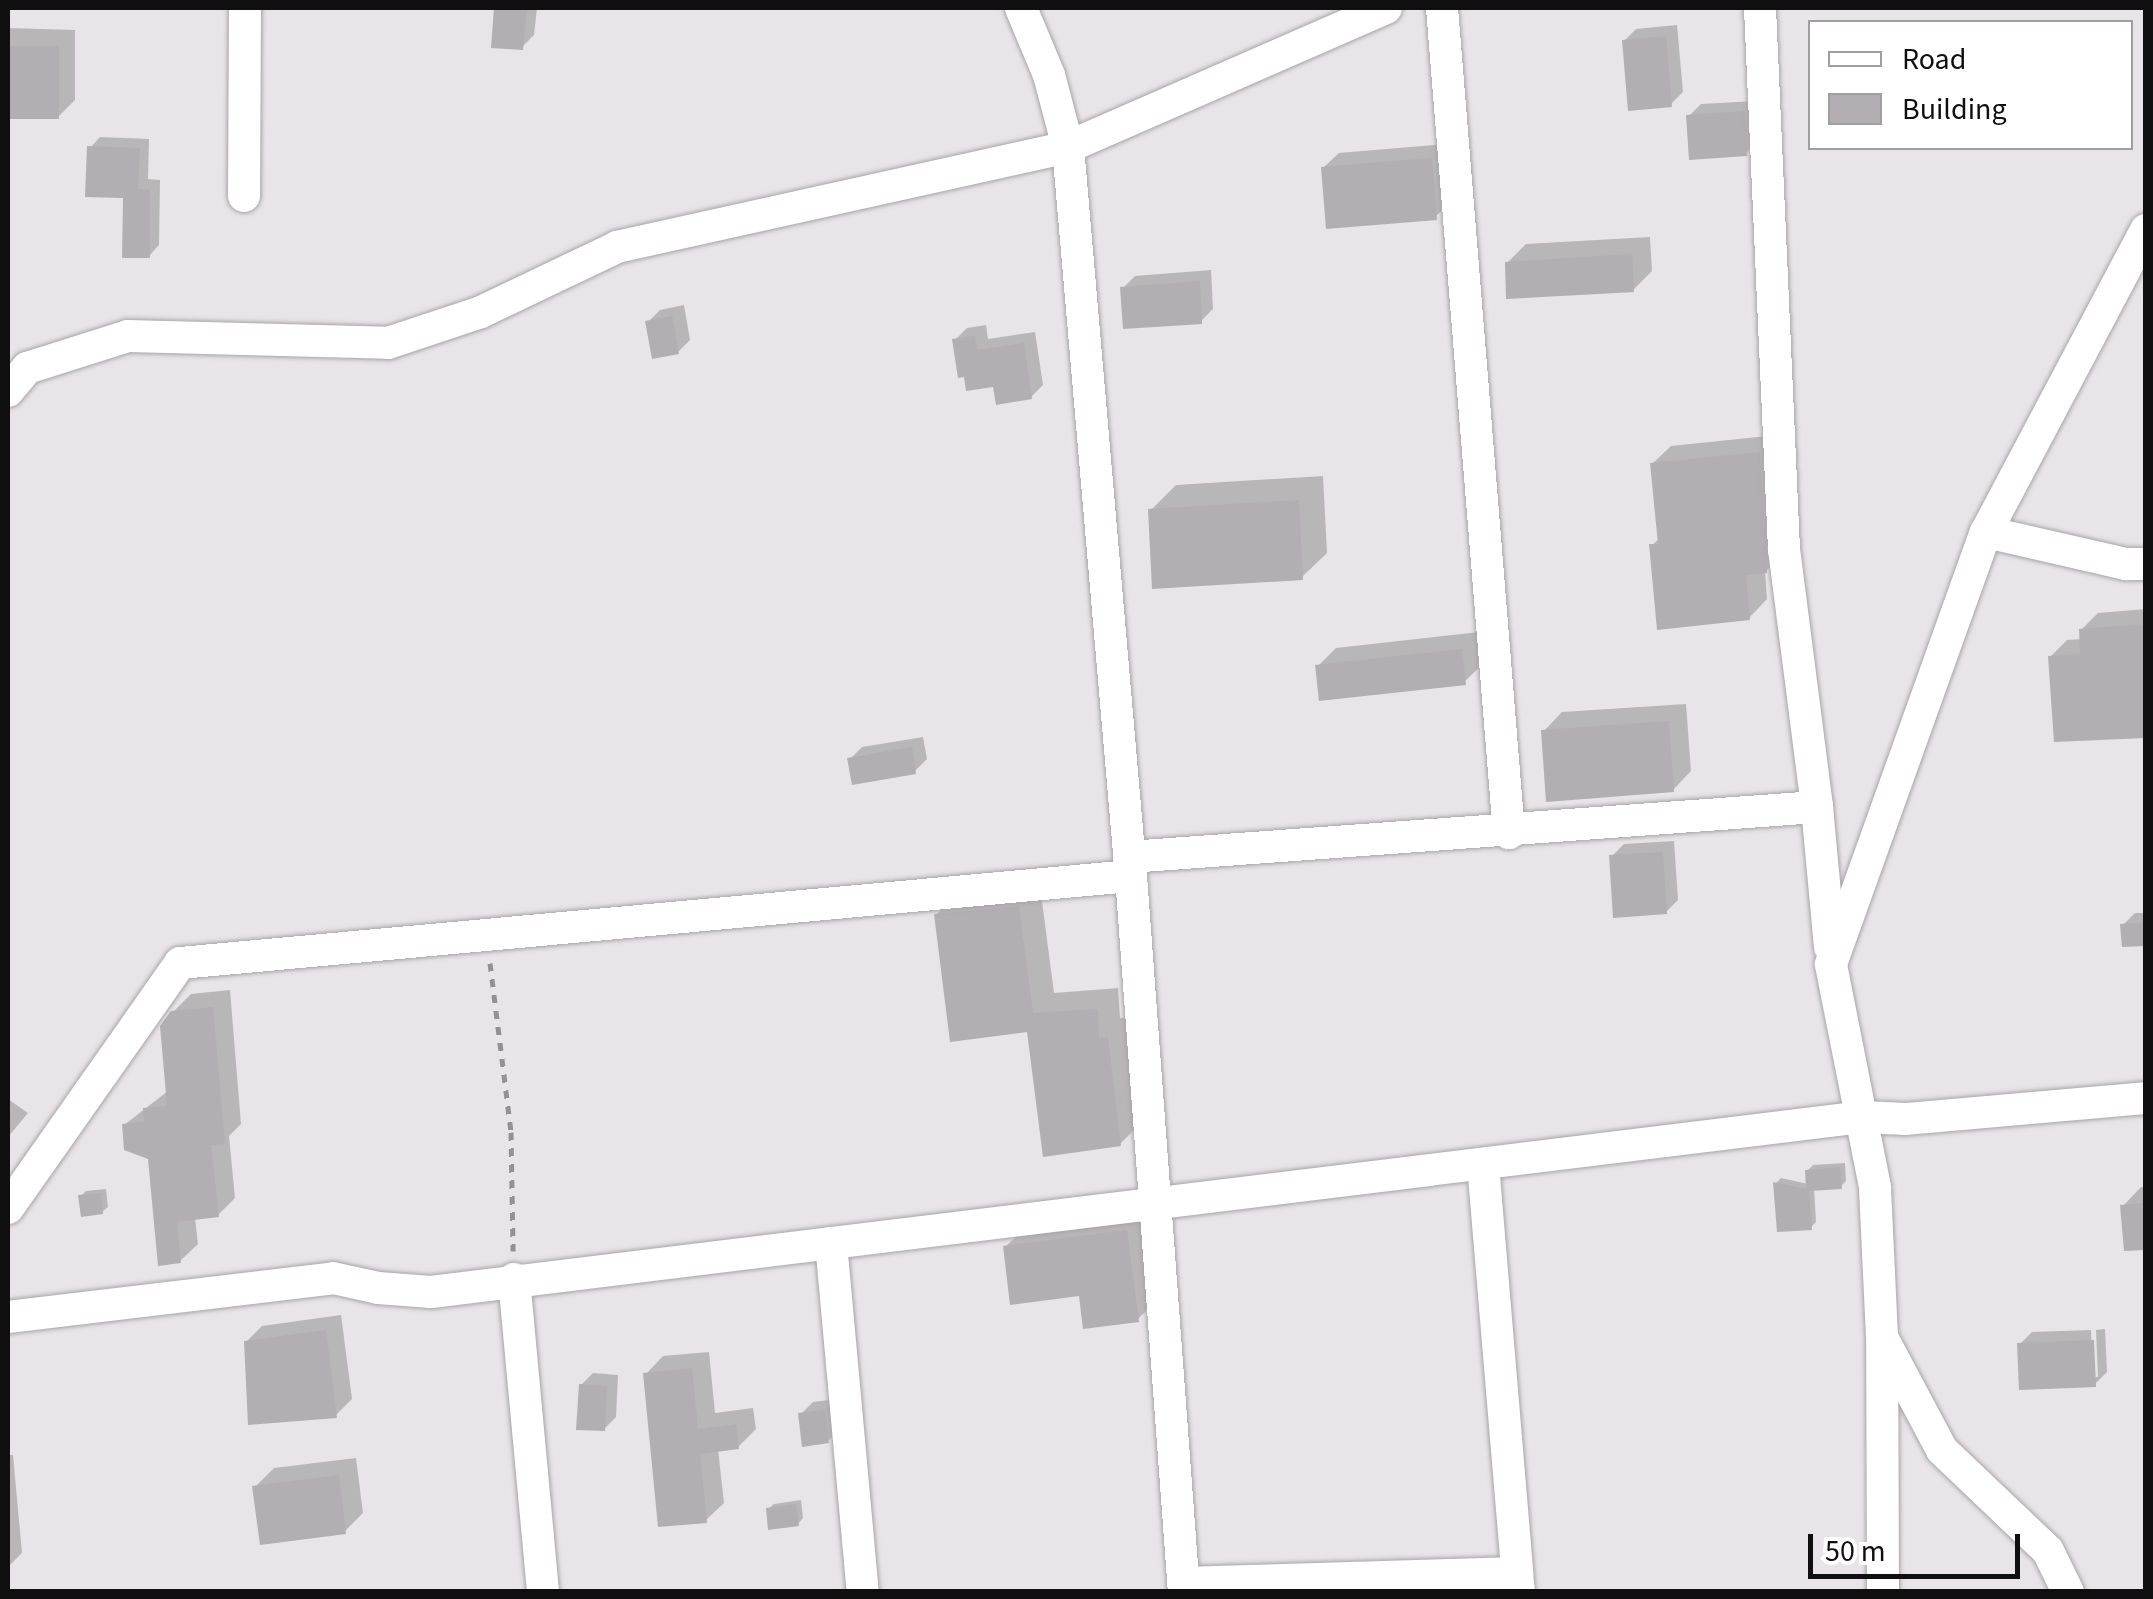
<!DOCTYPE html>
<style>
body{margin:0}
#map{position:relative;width:2153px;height:1599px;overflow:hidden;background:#e8e4e7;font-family:"Source Sans 3",sans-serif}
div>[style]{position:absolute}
.shadow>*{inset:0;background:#0003}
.building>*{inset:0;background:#b2aeb1}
.path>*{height:5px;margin-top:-2.5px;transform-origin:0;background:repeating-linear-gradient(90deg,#949193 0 8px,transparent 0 16px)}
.roads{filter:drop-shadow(0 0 2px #a8a4a7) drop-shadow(0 0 2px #a8a4a7)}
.street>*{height:32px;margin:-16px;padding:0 16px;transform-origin:16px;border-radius:16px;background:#fff}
span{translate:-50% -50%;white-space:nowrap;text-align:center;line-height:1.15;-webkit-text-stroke:9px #fff;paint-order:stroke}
.frame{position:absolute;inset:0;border:10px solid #100f10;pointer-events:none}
.legend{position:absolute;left:1808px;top:20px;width:325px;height:130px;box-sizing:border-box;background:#fff;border:2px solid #9f9f9f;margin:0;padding:12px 18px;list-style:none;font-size:30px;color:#100f10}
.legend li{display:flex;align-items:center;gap:20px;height:50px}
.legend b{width:50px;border:2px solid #9f9f9f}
.scale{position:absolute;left:1808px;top:1534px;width:212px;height:45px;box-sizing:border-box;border:5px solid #100f10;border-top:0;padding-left:12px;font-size:30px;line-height:35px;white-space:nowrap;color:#100f10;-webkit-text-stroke:8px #fff;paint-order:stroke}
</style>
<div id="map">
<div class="shadow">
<div style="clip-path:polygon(497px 8px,537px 8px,534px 35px,522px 47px,493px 45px)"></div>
<div style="clip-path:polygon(1677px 25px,1683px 92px,1671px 104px,1624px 41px,1636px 29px)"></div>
<div style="clip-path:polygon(8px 28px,75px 30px,75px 100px,58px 117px,8px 116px)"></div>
<div style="clip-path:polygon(1756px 101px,1757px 142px,1745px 154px,1689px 116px,1701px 104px)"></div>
<div style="clip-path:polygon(100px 137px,149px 139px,148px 179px,160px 180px,159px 245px,149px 256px,125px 196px,90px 148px)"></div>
<div style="clip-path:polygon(1446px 144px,1451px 202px,1435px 217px,1323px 168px,1339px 153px)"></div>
<div style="clip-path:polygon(1650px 237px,1652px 271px,1633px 290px,1507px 263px,1526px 244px)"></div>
<div style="clip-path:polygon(1211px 270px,1213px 309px,1201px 321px,1123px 288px,1135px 276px)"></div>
<div style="clip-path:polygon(684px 305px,690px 340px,678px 352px,648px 322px,660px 310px)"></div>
<div style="clip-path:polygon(986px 325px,988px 339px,1035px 332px,1043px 385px,1031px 397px,995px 384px,955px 340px,967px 328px)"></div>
<div style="clip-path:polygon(1777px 435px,1784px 552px,1765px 572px,1767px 599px,1749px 618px,1652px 545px,1660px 538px,1652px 464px,1671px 446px)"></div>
<div style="clip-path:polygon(1323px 476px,1327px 553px,1302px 577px,1151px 510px,1176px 485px)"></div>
<div style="clip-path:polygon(2146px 609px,2146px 734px,2050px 657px,2067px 640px,2082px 639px,2081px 630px,2098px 613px)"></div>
<div style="clip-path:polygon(1479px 632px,1483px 664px,1464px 682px,1318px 666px,1336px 648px)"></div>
<div style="clip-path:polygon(1686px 704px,1691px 771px,1673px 790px,1544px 731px,1562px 712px)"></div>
<div style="clip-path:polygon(923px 737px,927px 759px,915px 771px,850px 759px,862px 747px)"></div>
<div style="clip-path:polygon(1674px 841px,1678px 900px,1666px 912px,1612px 856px,1624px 844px)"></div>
<div style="clip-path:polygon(1040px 886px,1054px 993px,1118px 988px,1120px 1018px,1129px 1017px,1142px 1122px,1120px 1144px,936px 915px,958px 893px)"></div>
<div style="clip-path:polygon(2135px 913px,2146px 913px,2146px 943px,2123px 925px)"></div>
<div style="clip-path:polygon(230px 990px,241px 1124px,229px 1136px,235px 1198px,218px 1215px,195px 1218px,198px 1244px,180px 1261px,149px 1148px,124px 1125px,168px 1091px,173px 1012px,191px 994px)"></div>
<div style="clip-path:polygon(8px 1099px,28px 1113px,8px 1137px)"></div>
<div style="clip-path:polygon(1845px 1163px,1846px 1181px,1841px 1186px,1814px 1188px,1816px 1222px,1811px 1227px,1776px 1183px,1781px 1178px,1808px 1184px,1808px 1170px,1813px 1165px)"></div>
<div style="clip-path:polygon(2141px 1187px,2146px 1187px,2146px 1247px,2123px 1206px)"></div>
<div style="clip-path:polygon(106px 1189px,108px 1207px,102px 1212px,81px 1196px,86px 1191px)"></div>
<div style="clip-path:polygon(1145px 1213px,1156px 1301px,1138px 1319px,1081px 1293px,1005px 1247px,1024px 1229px)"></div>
<div style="clip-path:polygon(341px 1315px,352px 1399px,336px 1415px,250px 1422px,246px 1342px,262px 1326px)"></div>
<div style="clip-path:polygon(2105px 1329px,2107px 1372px,2095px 1384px,2020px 1344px,2032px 1332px,2091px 1330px,2093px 1377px,2098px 1377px,2096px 1330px)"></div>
<div style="clip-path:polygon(709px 1352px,715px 1413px,753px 1408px,756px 1429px,738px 1447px,718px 1449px,724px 1503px,706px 1520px,646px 1374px,663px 1356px)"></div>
<div style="clip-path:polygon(593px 1373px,618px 1375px,616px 1417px,604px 1429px,581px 1385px)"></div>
<div style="clip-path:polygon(836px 1399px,840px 1429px,828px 1441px,801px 1414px,813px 1402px)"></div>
<div style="clip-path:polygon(8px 1455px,13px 1455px,22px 1553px,8px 1567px)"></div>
<div style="clip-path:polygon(356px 1458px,363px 1513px,345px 1531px,255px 1487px,274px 1468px)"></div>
<div style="clip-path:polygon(801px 1500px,803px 1518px,798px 1524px,768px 1509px,774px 1504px)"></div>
</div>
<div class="building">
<div style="clip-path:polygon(494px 8px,527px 8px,523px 50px,491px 48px)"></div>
<div style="clip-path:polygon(1666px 36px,1672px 107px,1628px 111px,1622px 40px)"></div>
<div style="clip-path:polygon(8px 46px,59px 46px,59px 119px,8px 119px)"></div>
<div style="clip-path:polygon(1745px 111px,1747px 156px,1689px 160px,1686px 115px)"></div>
<div style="clip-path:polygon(87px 146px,140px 148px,138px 189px,150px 190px,150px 258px,122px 258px,123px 198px,85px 197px)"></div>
<div style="clip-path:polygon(1432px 158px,1437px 220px,1326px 229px,1321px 167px)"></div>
<div style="clip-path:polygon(1632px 254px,1634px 292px,1506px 299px,1505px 262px)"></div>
<div style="clip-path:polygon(1200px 281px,1202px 324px,1123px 329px,1120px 287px)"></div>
<div style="clip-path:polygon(672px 316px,679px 354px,652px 359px,645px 321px)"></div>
<div style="clip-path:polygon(975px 336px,977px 350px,1024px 343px,1032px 399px,996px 405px,993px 387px,966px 391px,964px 377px,958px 378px,952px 339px)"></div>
<div style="clip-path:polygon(1760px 452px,1767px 573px,1746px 575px,1750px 620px,1657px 630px,1649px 544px,1658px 544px,1650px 463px)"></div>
<div style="clip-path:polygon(1299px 500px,1303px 580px,1152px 589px,1148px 509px)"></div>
<div style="clip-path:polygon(2146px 624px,2146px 738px,2054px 742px,2048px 656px,2080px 654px,2079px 629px)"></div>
<div style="clip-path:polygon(1462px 649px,1466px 685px,1319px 701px,1315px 665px)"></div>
<div style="clip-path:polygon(1669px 721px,1674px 792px,1546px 802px,1541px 730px)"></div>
<div style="clip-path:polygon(912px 747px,916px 774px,852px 785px,847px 758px)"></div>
<div style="clip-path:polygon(1663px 852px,1667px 914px,1613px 918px,1609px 855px)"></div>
<div style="clip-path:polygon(1019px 906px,1033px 1013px,1098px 1009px,1099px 1038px,1108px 1037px,1121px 1146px,1043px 1157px,1027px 1032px,950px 1042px,934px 914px)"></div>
<div style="clip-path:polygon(2146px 922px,2146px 946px,2122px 947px,2120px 924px)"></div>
<div style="clip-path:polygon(213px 1007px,225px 1144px,211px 1145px,219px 1217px,177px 1222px,181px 1263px,158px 1266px,148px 1159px,124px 1150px,122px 1124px,144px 1122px,143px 1108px,167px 1106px,160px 1026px,171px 1011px)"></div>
<div style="clip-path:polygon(1840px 1167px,1842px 1189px,1809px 1191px,1812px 1230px,1777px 1232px,1773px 1182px,1806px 1189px,1805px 1170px)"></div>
<div style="clip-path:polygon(101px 1193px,103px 1214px,81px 1217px,78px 1195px)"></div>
<div style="clip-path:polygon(2146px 1203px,2146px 1250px,2124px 1251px,2120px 1205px)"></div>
<div style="clip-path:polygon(1127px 1230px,1139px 1322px,1083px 1329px,1079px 1296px,1010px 1305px,1003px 1246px)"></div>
<div style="clip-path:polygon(326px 1330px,337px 1418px,248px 1425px,244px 1341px)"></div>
<div style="clip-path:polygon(2094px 1340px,2096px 1387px,2019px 1390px,2017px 1343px)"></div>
<div style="clip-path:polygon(692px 1368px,698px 1429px,736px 1424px,739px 1449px,700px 1454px,707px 1523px,658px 1527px,643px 1373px)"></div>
<div style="clip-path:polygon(579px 1384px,607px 1386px,605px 1431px,576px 1430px)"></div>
<div style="clip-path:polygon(825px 1410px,829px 1443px,802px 1447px,798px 1413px)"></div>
<div style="clip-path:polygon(339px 1475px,346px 1534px,260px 1545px,252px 1486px)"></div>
<div style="clip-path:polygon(796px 1504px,799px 1526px,768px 1530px,766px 1508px)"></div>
</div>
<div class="path">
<div style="left:490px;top:963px;width:170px;rotate:82.9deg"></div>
<div style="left:511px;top:1132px;width:119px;rotate:89deg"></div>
</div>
<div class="roads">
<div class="street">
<div style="left:1021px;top:8px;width:73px;rotate:67.3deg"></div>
<div style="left:1049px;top:75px;width:74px;rotate:75.2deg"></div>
<div style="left:1068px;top:147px;width:732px;rotate:85.06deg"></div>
<div style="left:1131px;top:876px;width:718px;rotate:85.77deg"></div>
<div style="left:1442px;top:8px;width:828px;rotate:85.36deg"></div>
<div style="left:1760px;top:8px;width:542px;rotate:87.46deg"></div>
<div style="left:1784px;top:549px;width:260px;rotate:82.7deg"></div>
<div style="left:244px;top:196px;width:188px;rotate:-89.7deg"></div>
<div style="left:8px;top:391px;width:30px;rotate:-50deg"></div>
<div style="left:27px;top:368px;width:106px;rotate:-17.6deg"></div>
<div style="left:128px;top:336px;width:260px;rotate:1.5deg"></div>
<div style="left:388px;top:343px;width:98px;rotate:-18.4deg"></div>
<div style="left:481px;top:312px;width:151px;rotate:-25.5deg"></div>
<div style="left:617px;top:247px;width:462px;rotate:-12.5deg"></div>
<div style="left:1068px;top:147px;width:347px;rotate:-23.6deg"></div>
<div style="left:1986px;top:532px;width:144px;rotate:12.9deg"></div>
<div style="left:2126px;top:564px;width:20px"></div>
<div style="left:1129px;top:857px;width:690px;rotate:-4.16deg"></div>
<div style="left:1817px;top:807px;width:141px;rotate:84.7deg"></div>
<div style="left:1483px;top:1164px;width:410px;rotate:85.2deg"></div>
<div style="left:8px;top:1208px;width:299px;rotate:-54.9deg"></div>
<div style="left:180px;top:963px;width:955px;rotate:-5.23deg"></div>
<div style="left:831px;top:1243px;width:350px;rotate:84.8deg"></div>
<div style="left:514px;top:1279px;width:314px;rotate:84.7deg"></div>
<div style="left:8px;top:1317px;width:327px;rotate:-6.8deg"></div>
<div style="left:333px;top:1278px;width:46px;rotate:12.5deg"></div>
<div style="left:378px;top:1288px;width:53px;rotate:4.3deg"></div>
<div style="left:431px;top:1292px;width:1443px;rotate:-6.97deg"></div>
<div style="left:1863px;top:1117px;width:43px;rotate:2.7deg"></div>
<div style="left:1906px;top:1119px;width:241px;rotate:-5deg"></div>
<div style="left:1884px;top:1341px;width:123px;rotate:62deg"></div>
<div style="left:1942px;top:1450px;width:146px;rotate:43.6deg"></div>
<div style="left:2048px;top:1551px;width:46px;rotate:64deg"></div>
<div style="left:1183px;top:1583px;width:334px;rotate:-1.7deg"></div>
<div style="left:1517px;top:1573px;width:19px;rotate:84deg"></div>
<div style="left:1883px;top:1592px;width:255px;rotate:-90.2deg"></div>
<div style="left:1882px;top:1337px;width:150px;rotate:-92.7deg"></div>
<div style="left:1875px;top:1187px;width:227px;rotate:-101.2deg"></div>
<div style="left:1831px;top:964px;width:459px;rotate:-70.3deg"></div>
<div style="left:1986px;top:532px;width:342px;rotate:-62.1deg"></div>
</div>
</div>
<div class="frame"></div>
<ul class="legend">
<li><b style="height:12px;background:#fff"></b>Road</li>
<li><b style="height:28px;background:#b2aeb1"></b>Building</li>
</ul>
<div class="scale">50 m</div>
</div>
